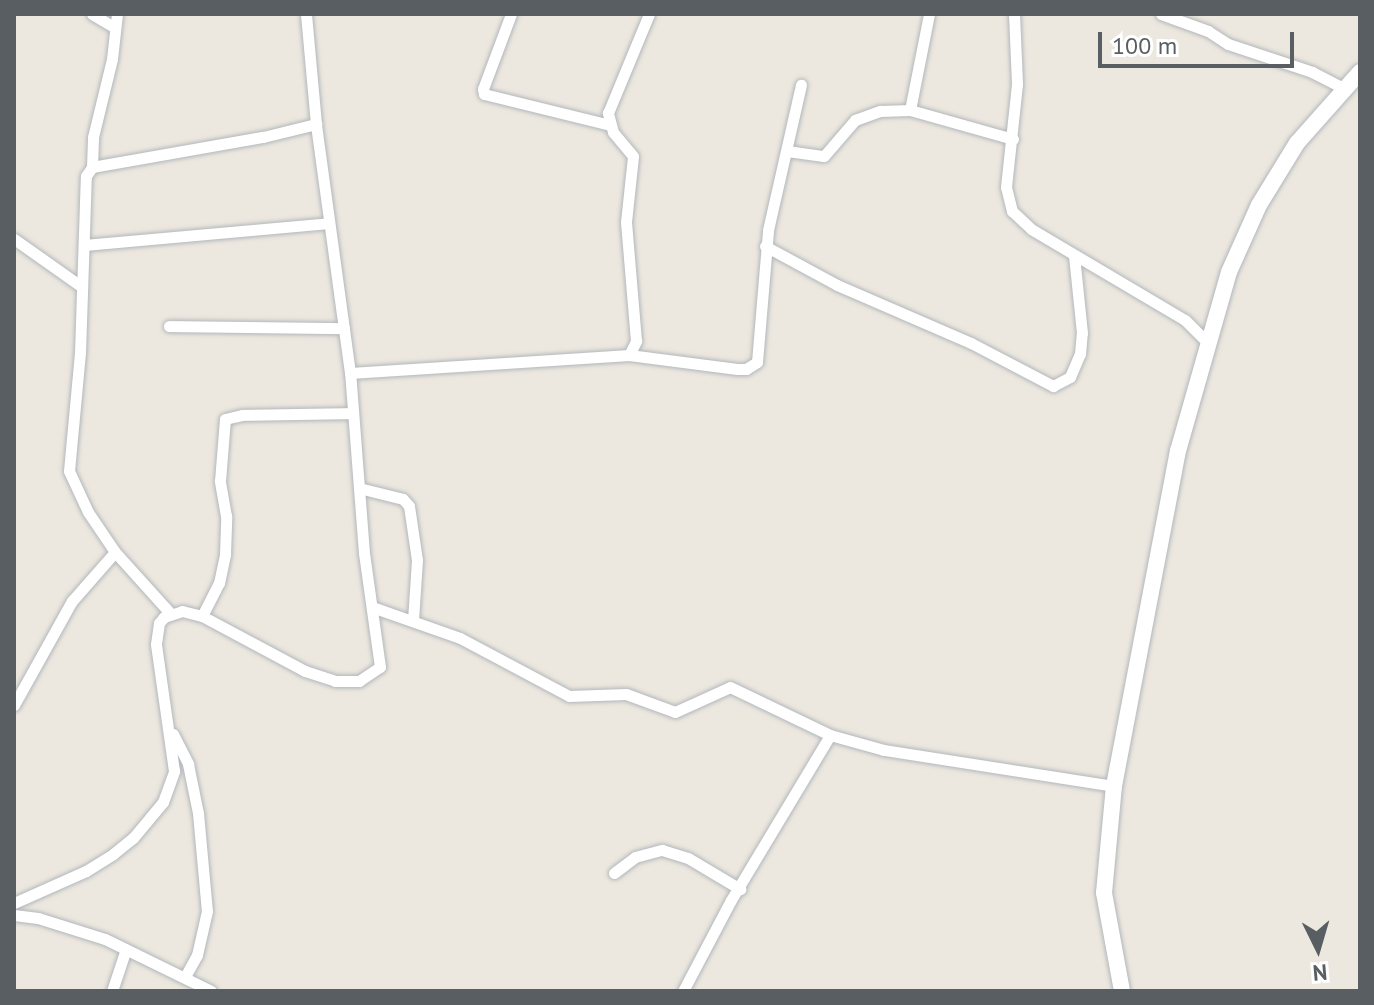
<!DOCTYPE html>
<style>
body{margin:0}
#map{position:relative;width:1374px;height:1005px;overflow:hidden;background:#ede8df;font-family:"PT Sans",sans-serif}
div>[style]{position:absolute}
.roads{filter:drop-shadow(0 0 2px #b2b7bc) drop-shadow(0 0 2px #b2b7bc)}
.street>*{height:11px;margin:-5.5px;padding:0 5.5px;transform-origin:5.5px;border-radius:5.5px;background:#fff}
.secondary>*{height:16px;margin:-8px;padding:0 8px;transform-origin:8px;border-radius:8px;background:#fff}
span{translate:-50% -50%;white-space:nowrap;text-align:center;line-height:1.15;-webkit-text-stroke:7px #fff;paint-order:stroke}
.frame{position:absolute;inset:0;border:16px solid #585e62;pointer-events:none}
.north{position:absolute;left:1278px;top:909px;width:80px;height:80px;-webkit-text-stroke:6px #fff;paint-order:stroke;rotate:175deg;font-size:22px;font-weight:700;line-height:32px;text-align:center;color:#585e62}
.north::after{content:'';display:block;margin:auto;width:28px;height:36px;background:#585e62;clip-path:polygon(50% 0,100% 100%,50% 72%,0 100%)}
.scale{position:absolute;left:1098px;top:32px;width:196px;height:36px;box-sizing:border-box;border:4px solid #585e62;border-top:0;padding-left:10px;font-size:24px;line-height:28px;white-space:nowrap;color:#585e62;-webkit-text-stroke:6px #fff;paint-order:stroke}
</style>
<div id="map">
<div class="roads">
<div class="street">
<div style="left:92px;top:14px;width:26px;rotate:31deg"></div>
<div style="left:511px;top:14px;width:80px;rotate:110.5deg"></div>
<div style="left:483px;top:89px;width:5px;rotate:79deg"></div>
<div style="left:484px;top:94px;width:130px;rotate:13.8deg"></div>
<div style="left:1014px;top:14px;width:70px;rotate:87.5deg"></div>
<div style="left:1017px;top:84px;width:104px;rotate:96.1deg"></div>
<div style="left:1006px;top:187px;width:25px;rotate:76deg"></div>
<div style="left:1012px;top:211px;width:26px;rotate:43deg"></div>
<div style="left:1031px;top:229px;width:179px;rotate:30.6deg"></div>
<div style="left:1185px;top:320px;width:33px;rotate:45deg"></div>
<div style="left:1161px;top:14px;width:50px;rotate:19.9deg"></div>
<div style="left:1208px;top:31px;width:24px;rotate:33deg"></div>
<div style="left:1228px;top:44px;width:89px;rotate:18.4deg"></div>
<div style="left:1312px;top:72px;width:37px;rotate:27deg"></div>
<div style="left:910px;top:110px;width:98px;rotate:-78.8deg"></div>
<div style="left:787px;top:151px;width:37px;rotate:8deg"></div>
<div style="left:824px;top:156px;width:48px;rotate:-49.3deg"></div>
<div style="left:855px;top:120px;width:27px;rotate:-20deg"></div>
<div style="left:880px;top:111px;width:30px;rotate:-2deg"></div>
<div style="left:910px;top:110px;width:107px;rotate:15.7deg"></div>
<div style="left:92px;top:167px;width:30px;rotate:-88deg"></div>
<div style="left:93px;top:137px;width:80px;rotate:-76.3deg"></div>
<div style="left:112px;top:59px;width:45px;rotate:-83.7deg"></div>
<div style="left:14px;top:239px;width:83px;rotate:35.2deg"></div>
<div style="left:84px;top:245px;width:246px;rotate:-5.1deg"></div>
<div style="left:765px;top:246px;width:82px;rotate:28.4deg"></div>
<div style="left:837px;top:285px;width:146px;rotate:23.4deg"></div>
<div style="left:971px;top:343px;width:93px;rotate:27.7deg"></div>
<div style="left:1053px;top:386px;width:19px;rotate:-28deg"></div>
<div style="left:1070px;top:377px;width:25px;rotate:-67deg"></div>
<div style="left:1080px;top:354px;width:21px;rotate:-85deg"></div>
<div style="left:1082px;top:333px;width:78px;rotate:-95.9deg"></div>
<div style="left:169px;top:326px;width:175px;rotate:0.7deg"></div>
<div style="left:629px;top:355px;width:109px;rotate:7.4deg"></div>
<div style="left:737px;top:369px;width:9px"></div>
<div style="left:746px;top:369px;width:13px;rotate:-32deg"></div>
<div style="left:757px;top:362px;width:132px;rotate:-85.2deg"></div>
<div style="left:768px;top:230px;width:149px;rotate:-77.2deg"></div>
<div style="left:350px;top:373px;width:280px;rotate:-3.7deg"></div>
<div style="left:629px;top:355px;width:16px;rotate:-63deg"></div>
<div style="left:636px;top:341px;width:119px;rotate:-94.8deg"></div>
<div style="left:626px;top:222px;width:66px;rotate:-83.9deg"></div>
<div style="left:633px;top:156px;width:31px;rotate:-130deg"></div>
<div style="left:613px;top:132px;width:20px;rotate:-105deg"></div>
<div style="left:608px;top:113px;width:107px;rotate:-67.5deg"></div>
<div style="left:359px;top:488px;width:45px;rotate:14deg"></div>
<div style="left:403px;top:499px;width:9px;rotate:49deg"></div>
<div style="left:409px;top:506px;width:55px;rotate:81.6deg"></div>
<div style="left:417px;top:560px;width:60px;rotate:93.8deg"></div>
<div style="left:372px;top:607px;width:93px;rotate:19.4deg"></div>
<div style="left:460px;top:638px;width:123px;rotate:28deg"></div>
<div style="left:569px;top:696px;width:57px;rotate:-2deg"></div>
<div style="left:626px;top:694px;width:52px;rotate:20.2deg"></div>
<div style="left:675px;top:712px;width:60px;rotate:-24.4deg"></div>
<div style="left:730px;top:687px;width:111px;rotate:25.6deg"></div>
<div style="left:830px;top:735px;width:56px;rotate:15.5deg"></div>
<div style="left:884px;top:750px;width:233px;rotate:8.9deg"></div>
<div style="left:170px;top:613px;width:82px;rotate:-132deg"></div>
<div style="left:115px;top:552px;width:48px;rotate:-124deg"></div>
<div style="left:88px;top:512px;width:45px;rotate:-114.9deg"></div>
<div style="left:69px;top:471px;width:119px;rotate:-84.7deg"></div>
<div style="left:80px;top:353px;width:177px;rotate:-88.1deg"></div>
<div style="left:86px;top:176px;width:11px;rotate:-56deg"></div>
<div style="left:92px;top:167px;width:174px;rotate:-10deg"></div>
<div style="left:263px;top:137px;width:55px;rotate:-13.8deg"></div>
<div style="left:202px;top:616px;width:37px;rotate:-63deg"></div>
<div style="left:219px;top:583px;width:30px;rotate:-78deg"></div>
<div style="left:225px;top:554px;width:38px;rotate:-88deg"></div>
<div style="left:226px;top:516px;width:36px;rotate:-100deg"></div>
<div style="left:220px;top:481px;width:62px;rotate:-85.4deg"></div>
<div style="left:225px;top:419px;width:17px;rotate:-13deg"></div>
<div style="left:242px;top:415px;width:110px;rotate:-1deg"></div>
<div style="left:14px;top:705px;width:119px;rotate:-60.9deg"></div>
<div style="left:72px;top:601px;width:65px;rotate:-48.7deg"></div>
<div style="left:173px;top:734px;width:34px;rotate:63deg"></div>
<div style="left:188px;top:764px;width:50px;rotate:78.5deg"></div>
<div style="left:198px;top:813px;width:98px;rotate:84.8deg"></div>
<div style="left:207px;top:911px;width:45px;rotate:102.8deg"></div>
<div style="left:197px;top:955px;width:25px;rotate:119deg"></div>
<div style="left:614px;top:873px;width:26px;rotate:-37deg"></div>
<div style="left:635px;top:857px;width:28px;rotate:-15deg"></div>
<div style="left:662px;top:850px;width:27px;rotate:17deg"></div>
<div style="left:688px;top:858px;width:61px;rotate:30.8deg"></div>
<div style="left:14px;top:903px;width:79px;rotate:-24deg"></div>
<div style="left:86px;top:871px;width:32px;rotate:-32deg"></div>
<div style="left:113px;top:854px;width:26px;rotate:-39deg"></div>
<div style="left:133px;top:838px;width:47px;rotate:-50.2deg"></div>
<div style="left:163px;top:802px;width:33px;rotate:-70deg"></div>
<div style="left:174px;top:771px;width:128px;rotate:-98.1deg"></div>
<div style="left:156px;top:644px;width:21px;rotate:-82deg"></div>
<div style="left:159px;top:623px;width:8px;rotate:-50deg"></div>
<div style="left:164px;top:617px;width:19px;rotate:-18deg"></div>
<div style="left:182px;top:611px;width:21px;rotate:14deg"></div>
<div style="left:202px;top:616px;width:117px;rotate:28.1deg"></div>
<div style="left:305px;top:671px;width:32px;rotate:18deg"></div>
<div style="left:335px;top:681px;width:24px"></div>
<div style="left:359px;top:681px;width:25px;rotate:-34deg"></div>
<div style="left:380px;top:667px;width:115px;rotate:-98deg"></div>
<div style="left:364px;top:553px;width:181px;rotate:-94.4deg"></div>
<div style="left:350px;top:373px;width:251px;rotate:-97.8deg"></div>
<div style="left:316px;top:124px;width:110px;rotate:-95.2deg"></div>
<div style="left:14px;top:915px;width:24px;rotate:7deg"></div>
<div style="left:38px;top:918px;width:70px;rotate:17.4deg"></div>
<div style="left:105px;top:939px;width:118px;rotate:26.1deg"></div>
<div style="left:112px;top:991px;width:44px;rotate:-71.6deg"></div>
<div style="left:683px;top:991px;width:103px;rotate:-62.2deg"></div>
<div style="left:731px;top:900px;width:192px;rotate:-59deg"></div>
</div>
<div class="secondary">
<div style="left:1122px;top:991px;width:100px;rotate:-100.4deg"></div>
<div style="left:1104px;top:893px;width:107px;rotate:-84.7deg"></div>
<div style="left:1114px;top:786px;width:341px;rotate:-79.2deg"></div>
<div style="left:1178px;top:451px;width:186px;rotate:-74.1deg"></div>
<div style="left:1229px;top:272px;width:73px;rotate:-65.9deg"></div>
<div style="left:1259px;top:205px;width:73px;rotate:-58.5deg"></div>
<div style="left:1297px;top:143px;width:95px;rotate:-48.4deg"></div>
</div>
</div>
<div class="frame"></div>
<div class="north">N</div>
<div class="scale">100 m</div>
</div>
